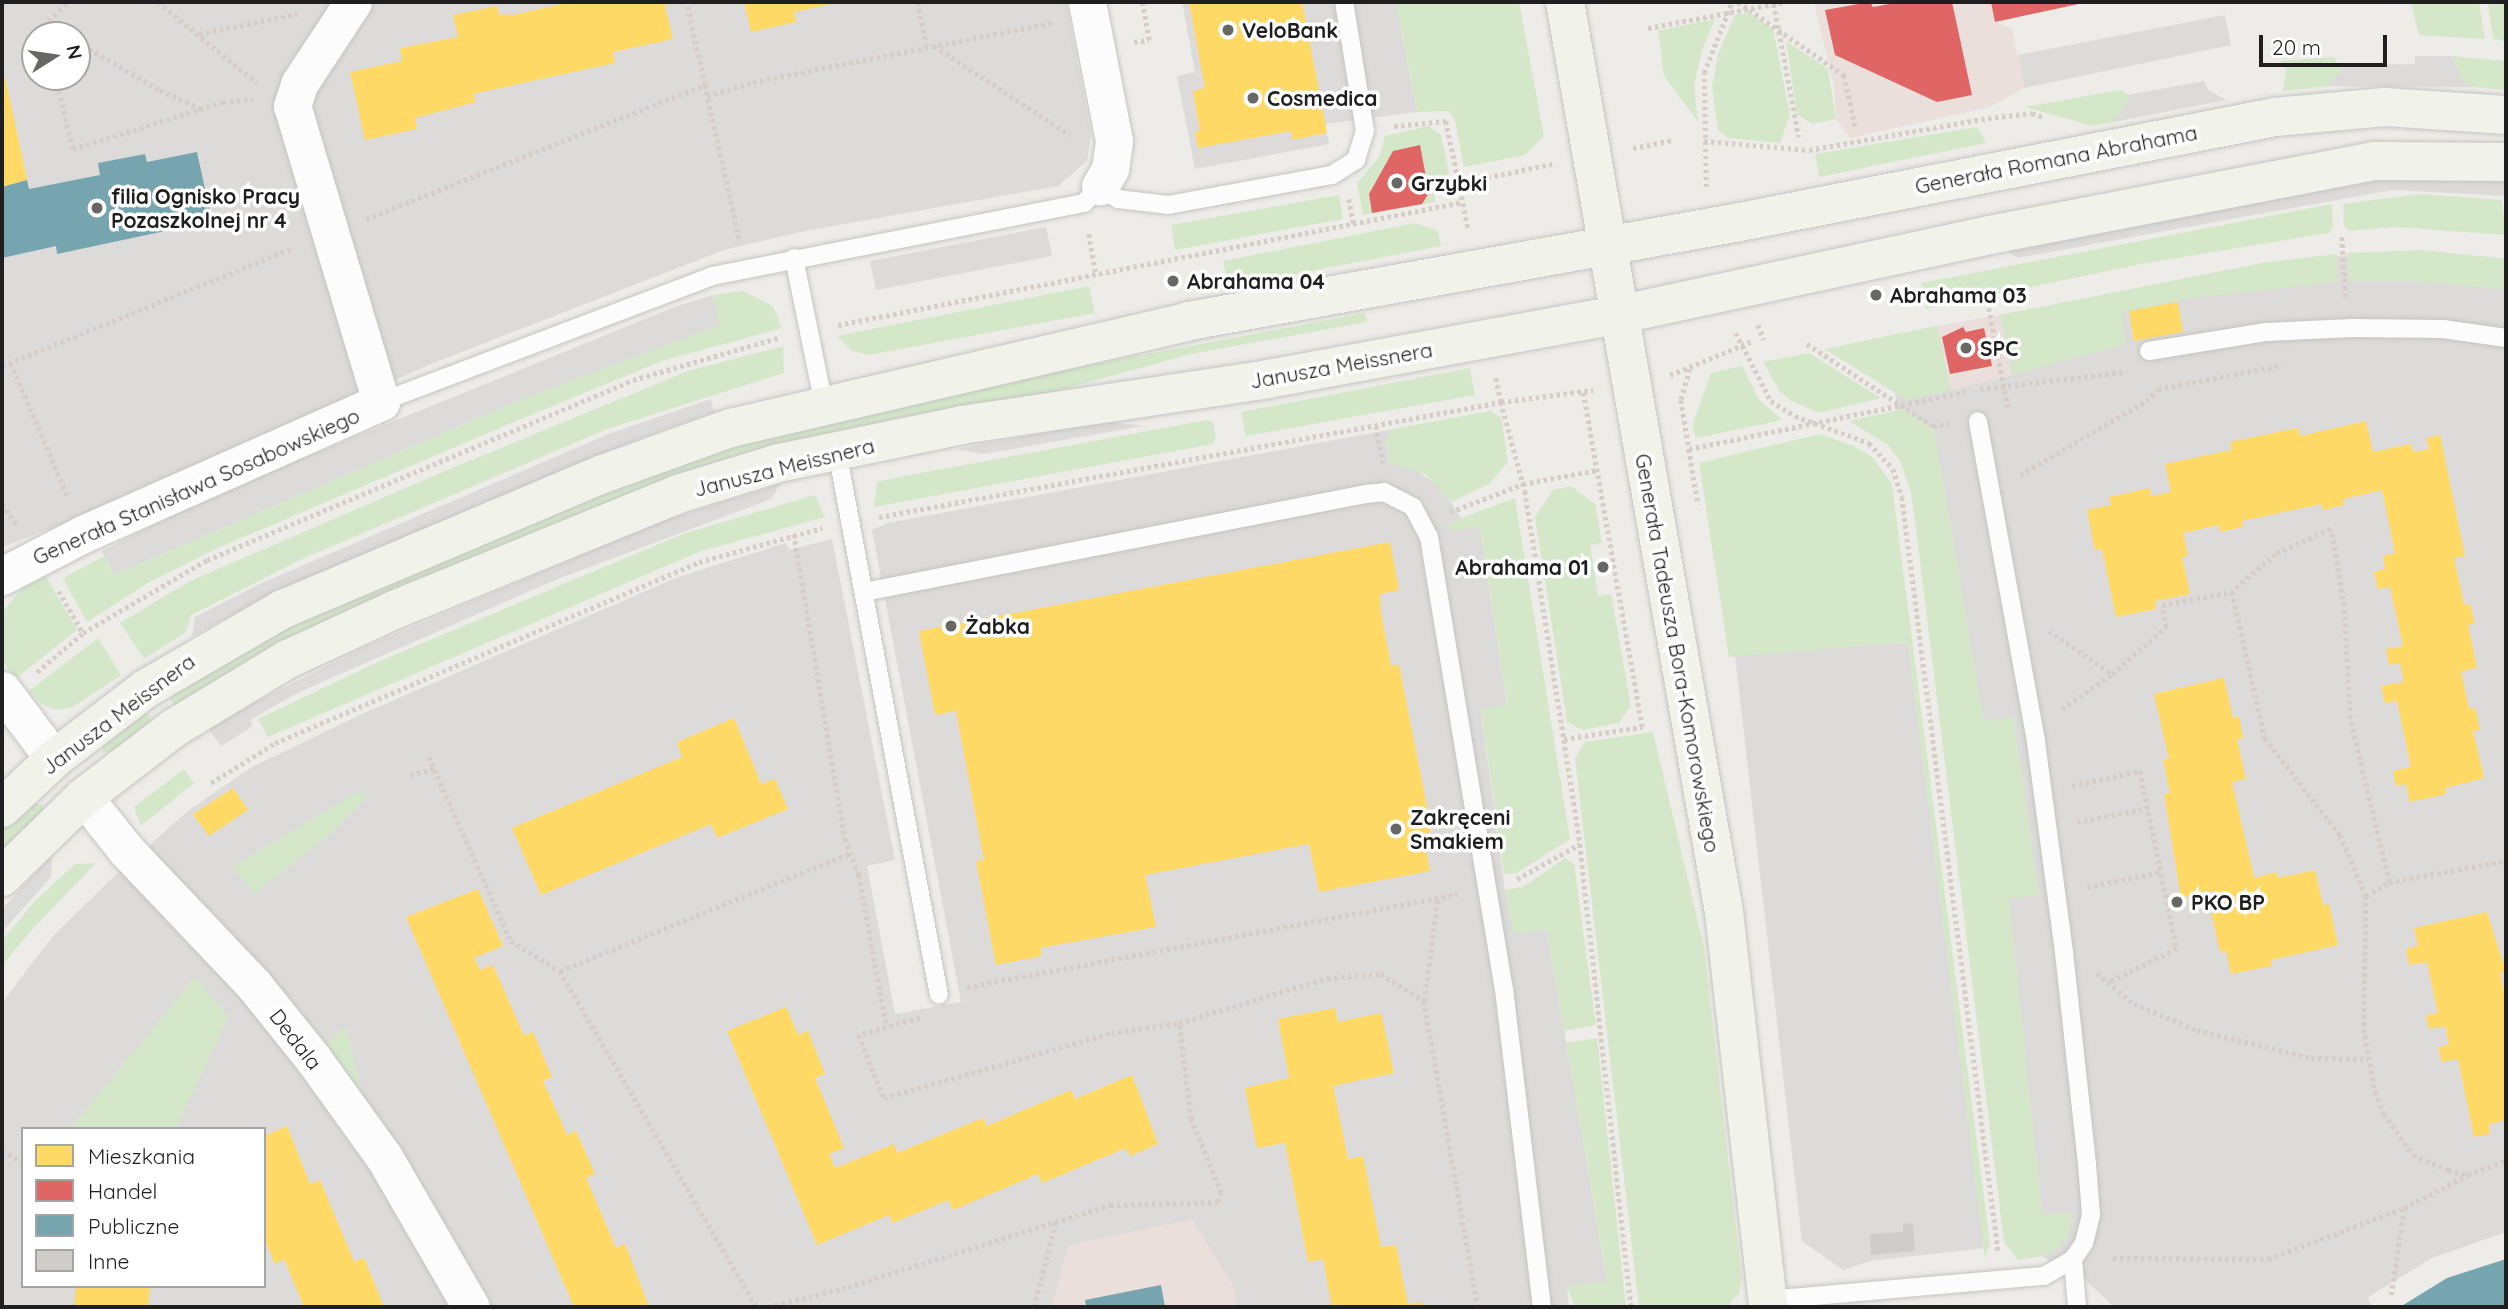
<!DOCTYPE html>
<meta charset="utf-8">
<style>
body{margin:0}
#map{position:relative;width:2508px;height:1309px;overflow:hidden;background:#edece8;font-family:Quicksand,sans-serif}
div>[style]{position:absolute}
.residential>*{inset:0;background:#dcdbd9}
.commercial>*{inset:0;background:#eadfdb}
.grass>*{inset:0;background:#d4e8c9}
.homes>*{inset:0;background:#ffd966}
.shops>*{inset:0;background:#e06666}
.public>*{inset:0;background:#76a5af}
.building>*{inset:0;background:#cecdc9}
.path>*{height:4.5px;margin-top:-2.25px;transform-origin:0;background:repeating-linear-gradient(90deg,#d6ccc8 0 3.5px,transparent 0 7px)}
.roads{filter:drop-shadow(0 0 2px #c4c4c2) drop-shadow(0 0 2px #c4c4c2)}
.lane>*{height:18px;margin:-9px;padding:0 9px;transform-origin:9px;border-radius:9px;background:#fcfcfc}
.street>*{height:37px;margin:-18.5px;padding:0 18.5px;transform-origin:18.5px;border-radius:18.5px;background:#fcfcfc}
.secondary>*{height:38px;margin:-19px;padding:0 19px;transform-origin:19px;border-radius:19px;background:#f1f3eb}
.dots>*{width:19px;height:19px;translate:-50% -50%;box-sizing:border-box;border:4px solid #fff;border-radius:50%}
span{translate:-50% -50%;white-space:nowrap;text-align:center;line-height:1.15;-webkit-text-stroke:7px #fff;paint-order:stroke}
.poi-label{font-size:21px;color:#1f1f1f;font-weight:700}
.left{translate:0 -50%;text-align:left}
.right{translate:-100% -50%;text-align:right}
.street-label{font-size:21px;color:#1f1f1f}
.frame{position:absolute;inset:0;border:4px solid #1f1f1f;pointer-events:none}
.legend{position:absolute;left:21px;top:1127px;width:245px;height:161px;box-sizing:border-box;background:#fff;border:2px solid #a5a5a5;margin:0;padding:9px 12px;list-style:none;font-size:21px;color:#1f1f1f}
.legend li{display:flex;align-items:center;gap:14px;height:35px}
.legend b{width:35px;border:2px solid #a5a5a5}
.north{position:absolute;left:21px;top:21px;width:70px;height:70px;box-sizing:border-box;background:#fff;border:2px solid #a5a5a5;border-radius:50%;rotate:78deg;font-size:19px;font-weight:700;line-height:28px;text-align:center;color:#1f1f1f}
.north::after{content:'';display:block;margin:auto;width:24px;height:32px;background:#676765;clip-path:polygon(50% 0,100% 100%,50% 72%,0 100%)}
.scale{position:absolute;left:2259px;top:35px;width:128px;height:32px;box-sizing:border-box;border:4px solid #1f1f1f;border-top:0;padding-left:9px;font-size:21px;line-height:24px;white-space:nowrap;color:#1f1f1f;-webkit-text-stroke:5px #fff;paint-order:stroke}
</style>
<div id="map">
<div class="residential">
<div style="clip-path:polygon(evenodd,2px 2px,1066px 2px,1091px 134px,1087px 161px,1058px 186px,805px 231px,724px 250px,436px 362px,83px 516px,2px 547px,2px 2px,35px 35px,77px 35px,77px 77px,35px 77px,35px 35px)"></div>
<div style="clip-path:polygon(1182px 2px,1396px 2px,1417px 112px,1325px 124px,1329px 144px,1195px 169px,1177px 76px,1195px 72px)"></div>
<div style="clip-path:polygon(2225px 15px,2231px 45px,2024px 88px,2018px 55px)"></div>
<div style="clip-path:polygon(2415px 56px,2451px 56px,2465px 82px,2474px 87px,2328px 86px,2342px 65px,2415px 64px)"></div>
<div style="clip-path:polygon(2204px 81px,2208px 90px,2226px 100px,2113px 122px,2128px 95px)"></div>
<div style="clip-path:polygon(2380px 177px,2506px 180px,2506px 196px,2392px 190px,2017px 258px,2003px 247px)"></div>
<div style="clip-path:polygon(1046px 227px,1052px 256px,876px 290px,870px 261px)"></div>
<div style="clip-path:polygon(2420px 250px,2506px 259px,2506px 1232px,2432px 1258px,2368px 1297px,2371px 1307px,2114px 1307px,2081px 1276px,2041px 1256px,2018px 1260px,1902px 427px,1883px 337px,1937px 326px,1951px 390px,2011px 375px,2000px 315px,2268px 262px)"></div>
<div style="clip-path:polygon(713px 295px,721px 325px,513px 403px,114px 575px,102px 551px,222px 491px,677px 306px)"></div>
<div style="clip-path:polygon(711px 399px,714px 412px,644px 437px,283px 588px,192px 636px,195px 617px,262px 583px,611px 433px)"></div>
<div style="clip-path:polygon(1105px 421px,1143px 426px,983px 454px,957px 449px)"></div>
<div style="clip-path:polygon(evenodd,1393px 429px,1385px 442px,1390px 463px,1409px 466px,1441px 487px,1461px 518px,1448px 523px,1480px 527px,1507px 706px,1481px 711px,1505px 890px,1547px 929px,1607px 1282px,1567px 1287px,1569px 1307px,2px 1307px,2px 1003px,52px 937px,108px 882px,189px 810px,252px 767px,362px 714px,678px 577px,786px 543px,789px 550px,832px 539px,895px 860px,867px 866px,895px 1014px,961px 1002px,872px 530px,888px 523px,1393px 429px,23px 1129px,264px 1129px,264px 1286px,23px 1286px,23px 1129px)"></div>
<div style="clip-path:polygon(780px 484px,771px 499px,555px 580px,297px 693px,250px 720px,253px 726px,221px 746px,207px 727px,360px 649px,662px 521px)"></div>
<div style="clip-path:polygon(1908px 642px,1985px 1248px,1870px 1261px,1843px 1270px,1802px 1241px,1735px 655px)"></div>
<div style="clip-path:polygon(52px 855px,51px 877px,2px 932px,2px 909px)"></div>
</div>
<div class="commercial">
<div style="clip-path:polygon(1814px 2px,2089px 2px,1996px 22px,2012px 29px,2024px 88px,1990px 107px,1850px 138px,1836px 119px,1834px 86px)"></div>
<div style="clip-path:polygon(2000px 315px,2012px 375px,1951px 390px,1937px 326px)"></div>
<div style="clip-path:polygon(1192px 1219px,1233px 1285px,1238px 1307px,1051px 1307px,1069px 1245px)"></div>
</div>
<div class="grass">
<div style="clip-path:polygon(1396px 2px,1519px 2px,1544px 136px,1525px 155px,1464px 167px,1455px 120px,1448px 111px,1417px 112px)"></div>
<div style="clip-path:polygon(2411px 2px,2479px 2px,2485px 39px,2419px 35px)"></div>
<div style="clip-path:polygon(2488px 2px,2506px 2px,2506px 41px,2493px 39px)"></div>
<div style="clip-path:polygon(1750px 13px,1773px 29px,1790px 115px,1780px 143px,1728px 138px,1718px 130px,1712px 87px,1718px 54px,1735px 15px)"></div>
<div style="clip-path:polygon(1715px 19px,1702px 50px,1694px 86px,1698px 122px,1664px 76px,1658px 31px)"></div>
<div style="clip-path:polygon(1786px 41px,1828px 69px,1836px 119px,1812px 124px,1797px 114px)"></div>
<div style="clip-path:polygon(2451px 56px,2506px 61px,2506px 90px,2474px 87px,2465px 82px)"></div>
<div style="clip-path:polygon(2334px 57px,2342px 69px,2328px 86px,2283px 91px,2286px 69px,2280px 61px)"></div>
<div style="clip-path:polygon(2120px 90px,2128px 95px,2127px 103px,2113px 122px,2093px 126px,2025px 107px)"></div>
<div style="clip-path:polygon(1429px 126px,1441px 135px,1449px 172px,1434px 192px,1435px 202px,1363px 215px,1357px 183px,1379px 157px,1385px 136px)"></div>
<div style="clip-path:polygon(1977px 127px,1986px 143px,1819px 177px,1815px 154px)"></div>
<div style="clip-path:polygon(2421px 194px,2502px 200px,2506px 235px,2395px 227px,2349px 231px,2344px 226px,2343px 204px)"></div>
<div style="clip-path:polygon(1339px 195px,1343px 219px,1175px 250px,1171px 225px)"></div>
<div style="clip-path:polygon(2332px 204px,2333px 228px,2329px 233px,2141px 264px,1926px 309px,1921px 283px)"></div>
<div style="clip-path:polygon(1415px 223px,1438px 231px,1441px 246px,1229px 287px,1223px 261px)"></div>
<div style="clip-path:polygon(2420px 250px,2506px 259px,2506px 290px,2420px 281px,2349px 281px,2347px 253px)"></div>
<div style="clip-path:polygon(2337px 254px,2337px 282px,2192px 298px,2121px 313px,2126px 344px,2012px 375px,2000px 315px,2268px 262px)"></div>
<div style="clip-path:polygon(1089px 286px,1095px 313px,869px 355px,852px 351px,837px 336px)"></div>
<div style="clip-path:polygon(743px 291px,773px 306px,782px 328px,662px 361px,502px 427px,218px 548px,149px 582px,87px 622px,63px 578px,104px 556px,114px 575px,513px 403px,720px 325px,713px 295px)"></div>
<div style="clip-path:polygon(1365px 313px,1367px 322px,1191px 354px,1049px 393px,875px 429px,177px 708px,164px 691px,228px 651px,685px 457px,948px 392px)"></div>
<div style="clip-path:polygon(1937px 326px,1951px 390px,1907px 400px,1824px 349px)"></div>
<div style="clip-path:polygon(783px 346px,784px 373px,607px 429px,302px 559px,191px 615px,186px 632px,144px 659px,120px 623px,190px 581px,445px 471px,688px 371px)"></div>
<div style="clip-path:polygon(1809px 353px,1881px 398px,1819px 413px,1792px 401px,1780px 392px,1763px 362px)"></div>
<div style="clip-path:polygon(1742px 366px,1758px 398px,1782px 420px,1696px 438px,1692px 426px,1711px 373px)"></div>
<div style="clip-path:polygon(1470px 368px,1475px 395px,1246px 436px,1241px 412px)"></div>
<div style="clip-path:polygon(1904px 409px,1934px 430px,1984px 721px,2013px 717px,2039px 895px,2009px 899px,2042px 1215px,2073px 1212px,2067px 1238px,2056px 1250px,2041px 1256px,2018px 1260px,2004px 1242px,1912px 496px,1901px 463px,1888px 445px,1849px 421px)"></div>
<div style="clip-path:polygon(1490px 411px,1501px 417px,1508px 462px,1489px 484px,1451px 502px,1425px 474px,1390px 463px,1385px 441px,1393px 429px)"></div>
<div style="clip-path:polygon(1207px 420px,1213px 422px,1216px 437px,1213px 444px,874px 507px,877px 482px,894px 478px)"></div>
<div style="clip-path:polygon(1819px 434px,1852px 445px,1873px 458px,1892px 484px,1990px 1244px,1985px 1258px,1908px 642px,1729px 657px,1699px 463px)"></div>
<div style="clip-path:polygon(1571px 486px,1595px 504px,1602px 543px,1590px 545px,1598px 596px,1611px 594px,1631px 706px,1619px 723px,1583px 730px,1567px 722px,1535px 517px,1553px 490px)"></div>
<div style="clip-path:polygon(815px 495px,825px 517px,701px 551px,268px 737px,258px 719px,380px 661px,683px 534px)"></div>
<div style="clip-path:polygon(1515px 498px,1570px 839px,1517px 873px,1504px 874px,1481px 710px,1507px 705px,1480px 527px,1452px 531px,1448px 523px)"></div>
<div style="clip-path:polygon(43px 571px,77px 630px,15px 679px,2px 660px,2px 613px,23px 586px)"></div>
<div style="clip-path:polygon(98px 638px,121px 675px,71px 708px,56px 710px,41px 704px,29px 691px)"></div>
<div style="clip-path:polygon(142px 706px,155px 726px,119px 750px,103px 753px,102px 745px)"></div>
<div style="clip-path:polygon(1653px 732px,1704px 947px,1742px 1280px,1739px 1293px,1727px 1307px,1639px 1307px,1575px 758px,1585px 742px)"></div>
<div style="clip-path:polygon(184px 769px,194px 783px,141px 826px,134px 807px)"></div>
<div style="clip-path:polygon(356px 793px,370px 794px,330px 834px,255px 893px,232px 867px)"></div>
<div style="clip-path:polygon(33px 803px,42px 805px,44px 811px,2px 859px,2px 827px,19px 808px)"></div>
<div style="clip-path:polygon(1565px 858px,1574px 864px,1596px 1025px,1564px 1031px,1547px 930px,1513px 933px,1505px 890px,1523px 887px)"></div>
<div style="clip-path:polygon(96px 863px,28px 934px,2px 966px,2px 941px,34px 902px,75px 864px)"></div>
<div style="clip-path:polygon(195px 977px,228px 1017px,176px 1129px,70px 1129px)"></div>
<div style="clip-path:polygon(346px 1027px,366px 1110px,323px 1046px)"></div>
<div style="clip-path:polygon(1597px 1038px,1626px 1307px,1575px 1307px,1567px 1287px,1607px 1281px,1566px 1043px)"></div>
</div>
<div class="homes">
<div style="clip-path:polygon(571px 2px,664px 2px,673px 39px,613px 52px,615px 63px,473px 94px,476px 102px,415px 118px,417px 129px,365px 140px,350px 72px,402px 61px,400px 48px,458px 37px,453px 15px,497px 6px,499px 14px,513px 15px)"></div>
<div style="clip-path:polygon(744px 2px,836px 2px,836px 3px,794px 12px,796px 22px,751px 32px)"></div>
<div style="clip-path:polygon(1189px 2px,1302px 2px,1327px 133px,1292px 140px,1291px 131px,1198px 148px,1195px 132px,1200px 131px,1193px 91px,1205px 88px)"></div>
<div style="clip-path:polygon(5px 77px,27px 180px,2px 187px,2px 78px)"></div>
<div style="clip-path:polygon(2178px 302px,2183px 332px,2134px 341px,2129px 311px)"></div>
<div style="clip-path:polygon(2366px 421px,2373px 452px,2411px 444px,2413px 452px,2429px 449px,2426px 438px,2440px 435px,2465px 556px,2454px 558px,2464px 605px,2470px 604px,2475px 623px,2468px 625px,2477px 668px,2461px 671px,2469px 709px,2475px 708px,2480px 730px,2473px 731px,2484px 778px,2445px 788px,2446px 794px,2410px 802px,2406px 784px,2396px 786px,2393px 771px,2411px 767px,2397px 701px,2385px 703px,2381px 686px,2404px 682px,2400px 663px,2389px 665px,2386px 649px,2403px 646px,2390px 587px,2378px 589px,2374px 572px,2385px 569px,2383px 556px,2395px 553px,2382px 490px,2343px 499px,2344px 505px,2323px 510px,2321px 504px,2242px 521px,2243px 527px,2220px 532px,2219px 525px,2183px 533px,2188px 556px,2182px 557px,2190px 594px,2155px 601px,2156px 609px,2116px 617px,2102px 549px,2095px 550px,2087px 510px,2111px 505px,2109px 497px,2150px 488px,2151px 496px,2171px 492px,2165px 464px,2232px 450px,2230px 442px,2298px 428px,2300px 436px)"></div>
<div style="clip-path:polygon(1390px 542px,1399px 590px,1380px 594px,1381px 613px,1391px 666px,1399px 665px,1424px 791px,1431px 832px,1423px 834px,1430px 871px,1319px 892px,1309px 844px,1145px 875px,1156px 927px,1040px 948px,1042px 956px,996px 965px,976px 861px,984px 860px,956px 711px,935px 715px,919px 631px)"></div>
<div style="clip-path:polygon(2224px 678px,2233px 718px,2239px 716px,2243px 738px,2237px 739px,2246px 779px,2232px 782px,2254px 878px,2276px 872px,2278px 878px,2315px 870px,2323px 905px,2329px 904px,2338px 945px,2271px 960px,2272px 966px,2231px 974px,2226px 951px,2220px 952px,2211px 911px,2217px 909px,2213px 891px,2181px 898px,2164px 794px,2170px 793px,2163px 760px,2169px 759px,2154px 694px)"></div>
<div style="clip-path:polygon(734px 718px,761px 784px,775px 779px,788px 809px,717px 838px,711px 824px,541px 895px,512px 828px,682px 757px,677px 742px)"></div>
<div style="clip-path:polygon(233px 788px,248px 810px,209px 836px,193px 814px)"></div>
<div style="clip-path:polygon(478px 889px,503px 946px,474px 958px,480px 970px,493px 965px,524px 1036px,533px 1032px,552px 1077px,543px 1081px,567px 1135px,576px 1131px,595px 1174px,586px 1178px,616px 1248px,625px 1244px,649px 1307px,574px 1307px,406px 917px)"></div>
<div style="clip-path:polygon(2487px 912px,2506px 972px,2500px 973px,2506px 1002px,2506px 1120px,2489px 1124px,2490px 1134px,2474px 1137px,2458px 1059px,2442px 1062px,2438px 1047px,2449px 1045px,2445px 1026px,2429px 1029px,2426px 1015px,2438px 1013px,2427px 962px,2409px 965px,2406px 949px,2418px 946px,2414px 928px)"></div>
<div style="clip-path:polygon(786px 1007px,798px 1035px,808px 1031px,825px 1074px,815px 1078px,844px 1148px,829px 1154px,835px 1168px,894px 1144px,897px 1153px,983px 1118px,987px 1126px,1071px 1090px,1075px 1099px,1132px 1075px,1158px 1144px,1130px 1156px,1126px 1148px,1042px 1183px,1038px 1174px,953px 1210px,948px 1200px,893px 1223px,889px 1215px,817px 1245px,727px 1031px)"></div>
<div style="clip-path:polygon(1335px 1008px,1338px 1022px,1381px 1013px,1394px 1073px,1333px 1086px,1348px 1159px,1363px 1156px,1381px 1247px,1396px 1245px,1408px 1305px,1423px 1302px,1424px 1307px,1332px 1307px,1323px 1259px,1308px 1262px,1285px 1143px,1257px 1148px,1245px 1088px,1289px 1078px,1278px 1019px)"></div>
<div style="clip-path:polygon(287px 1126px,310px 1184px,320px 1180px,354px 1262px,364px 1258px,384px 1307px,304px 1307px,284px 1259px,275px 1264px,264px 1238px,264px 1136px)"></div>
<div style="clip-path:polygon(76px 1286px,150px 1286px,148px 1307px,74px 1307px)"></div>
</div>
<div class="shops">
<div style="clip-path:polygon(1870px 2px,1873px 7px,1900px 2px,1952px 2px,1972px 95px,1937px 102px,1835px 55px,1825px 10px)"></div>
<div style="clip-path:polygon(1991px 2px,2083px 2px,2083px 3px,1995px 22px)"></div>
<div style="clip-path:polygon(1420px 145px,1429px 193px,1422px 204px,1372px 213px,1369px 194px,1393px 151px)"></div>
<div style="clip-path:polygon(1963px 327px,1966px 332px,1984px 328px,1992px 366px,1950px 374px,1942px 337px)"></div>
</div>
<div class="public">
<div style="clip-path:polygon(197px 152px,212px 221px,57px 254px,56px 246px,2px 258px,2px 187px,27px 180px,29px 189px,100px 175px,98px 163px,145px 154px,147px 162px)"></div>
<div style="clip-path:polygon(2506px 1259px,2506px 1307px,2400px 1307px,2447px 1278px)"></div>
<div style="clip-path:polygon(1161px 1285px,1165px 1307px,1086px 1307px,1085px 1300px)"></div>
</div>
<div class="building">
<div style="clip-path:polygon(1913px 1223px,1915px 1251px,1871px 1255px,1870px 1234px,1903px 1232px,1903px 1224px)"></div>
</div>
<div class="path">
<div style="left:158px;top:2px;width:128px;rotate:39.3deg"></div>
<div style="left:918px;top:2px;width:47px;rotate:78.9deg"></div>
<div style="left:1738px;top:2px;width:129px;rotate:34.6deg"></div>
<div style="left:1844px;top:75px;width:55px;rotate:77.5deg"></div>
<div style="left:1774px;top:4px;width:135px;rotate:79.4deg"></div>
<div style="left:45px;top:26px;width:20px;rotate:27deg"></div>
<div style="left:1648px;top:28px;width:139px;rotate:-10.7deg"></div>
<div style="left:199px;top:34px;width:100px;rotate:-11.5deg"></div>
<div style="left:46px;top:35px;width:9px;rotate:-103deg"></div>
<div style="left:44px;top:26px;width:33px;rotate:-46deg"></div>
<div style="left:77px;top:42px;width:96px;rotate:30deg"></div>
<div style="left:160px;top:90px;width:45px;rotate:24.9deg"></div>
<div style="left:1134px;top:42px;width:15px;rotate:-8deg"></div>
<div style="left:1149px;top:40px;width:39px;rotate:-100deg"></div>
<div style="left:934px;top:46px;width:163px;rotate:33.2deg"></div>
<div style="left:56px;top:77px;width:74px;rotate:76.7deg"></div>
<div style="left:73px;top:149px;width:157px;rotate:-17.4deg"></div>
<div style="left:223px;top:102px;width:30px;rotate:-6deg"></div>
<div style="left:705px;top:85px;width:161px;rotate:77.4deg"></div>
<div style="left:707px;top:96px;width:48px;rotate:-16.9deg"></div>
<div style="left:753px;top:82px;width:305px;rotate:-11.2deg"></div>
<div style="left:1394px;top:126px;width:52px;rotate:-5.5deg"></div>
<div style="left:1446px;top:121px;width:109px;rotate:78.4deg"></div>
<div style="left:1704px;top:141px;width:105px;rotate:4.9deg"></div>
<div style="left:1809px;top:150px;width:182px;rotate:-10.1deg"></div>
<div style="left:1988px;top:118px;width:44px;rotate:-6.5deg"></div>
<div style="left:2032px;top:113px;width:14px;rotate:21deg"></div>
<div style="left:1633px;top:148px;width:41px;rotate:-11.3deg"></div>
<div style="left:1460px;top:183px;width:94px;rotate:-11.7deg"></div>
<div style="left:1706px;top:187px;width:114px;rotate:-91deg"></div>
<div style="left:1704px;top:73px;width:76px;rotate:-68.5deg"></div>
<div style="left:1349px;top:199px;width:25px;rotate:79deg"></div>
<div style="left:366px;top:219px;width:365px;rotate:-21.6deg"></div>
<div style="left:705px;top:85px;width:85px;rotate:-102.9deg"></div>
<div style="left:1089px;top:234px;width:42px;rotate:80.3deg"></div>
<div style="left:2342px;top:237px;width:62px;rotate:86.3deg"></div>
<div style="left:1989px;top:308px;width:101px;rotate:79.1deg"></div>
<div style="left:838px;top:325px;width:637px;rotate:-11.13deg"></div>
<div style="left:1758px;top:325px;width:16px;rotate:68deg"></div>
<div style="left:1736px;top:333px;width:76px;rotate:62.8deg"></div>
<div style="left:1771px;top:401px;width:28px;rotate:32deg"></div>
<div style="left:1795px;top:416px;width:79px;rotate:20deg"></div>
<div style="left:1869px;top:443px;width:35px;rotate:47deg"></div>
<div style="left:1893px;top:469px;width:29px;rotate:72deg"></div>
<div style="left:1902px;top:497px;width:760px;rotate:82.74deg"></div>
<div style="left:1807px;top:344px;width:150px;rotate:33.1deg"></div>
<div style="left:1933px;top:426px;width:17px;rotate:-10deg"></div>
<div style="left:11px;top:363px;width:146px;rotate:67deg"></div>
<div style="left:2px;top:366px;width:314px;rotate:-22.1deg"></div>
<div style="left:1690px;top:369px;width:32px;rotate:106deg"></div>
<div style="left:1681px;top:400px;width:50px;rotate:80.7deg"></div>
<div style="left:1689px;top:449px;width:282px;rotate:-11.7deg"></div>
<div style="left:1670px;top:375px;width:87px;rotate:-22.4deg"></div>
<div style="left:1496px;top:378px;width:25px;rotate:78deg"></div>
<div style="left:1501px;top:402px;width:93px;rotate:-7.4deg"></div>
<div style="left:1980px;top:389px;width:148px;rotate:-6.6deg"></div>
<div style="left:1376px;top:426px;width:38px;rotate:79deg"></div>
<div style="left:1689px;top:449px;width:56px;rotate:80.7deg"></div>
<div style="left:2020px;top:475px;width:146px;rotate:-30.4deg"></div>
<div style="left:2146px;top:401px;width:17px;rotate:-45deg"></div>
<div style="left:2158px;top:389px;width:127px;rotate:-10.9deg"></div>
<div style="left:2px;top:504px;width:26px;rotate:54deg"></div>
<div style="left:1450px;top:512px;width:78px;rotate:-21deg"></div>
<div style="left:1523px;top:484px;width:75px;rotate:-10.7deg"></div>
<div style="left:879px;top:517px;width:633px;rotate:-10.47deg"></div>
<div style="left:1501px;top:402px;width:92px;rotate:74.9deg"></div>
<div style="left:1525px;top:491px;width:357px;rotate:81.1deg"></div>
<div style="left:1580px;top:844px;width:466px;rotate:83.7deg"></div>
<div style="left:794px;top:534px;width:309px;rotate:80.5deg"></div>
<div style="left:845px;top:839px;width:39px;rotate:69deg"></div>
<div style="left:859px;top:875px;width:151px;rotate:79.7deg"></div>
<div style="left:59px;top:591px;width:48px;rotate:60.3deg"></div>
<div style="left:2049px;top:631px;width:76px;rotate:34.3deg"></div>
<div style="left:37px;top:672px;width:60px;rotate:-40.3deg"></div>
<div style="left:83px;top:633px;width:144px;rotate:-30.5deg"></div>
<div style="left:207px;top:560px;width:462px;rotate:-22.9deg"></div>
<div style="left:633px;top:380px;width:154px;rotate:-16.2deg"></div>
<div style="left:2062px;top:709px;width:61px;rotate:-35deg"></div>
<div style="left:2112px;top:674px;width:72px;rotate:-41deg"></div>
<div style="left:2166px;top:627px;width:22px;rotate:-100deg"></div>
<div style="left:2162px;top:605px;width:71px;rotate:-10.5deg"></div>
<div style="left:1564px;top:739px;width:79px;rotate:-8.7deg"></div>
<div style="left:1642px;top:727px;width:341px;rotate:-100deg"></div>
<div style="left:429px;top:757px;width:201px;rotate:66deg"></div>
<div style="left:511px;top:941px;width:57px;rotate:31.5deg"></div>
<div style="left:560px;top:971px;width:389px;rotate:59.7deg"></div>
<div style="left:410px;top:775px;width:25px;rotate:-14deg"></div>
<div style="left:211px;top:783px;width:75px;rotate:-32deg"></div>
<div style="left:275px;top:743px;width:461px;rotate:-23.1deg"></div>
<div style="left:699px;top:562px;width:128px;rotate:-15.5deg"></div>
<div style="left:2072px;top:786px;width:70px;rotate:-12.4deg"></div>
<div style="left:2140px;top:771px;width:182px;rotate:78.3deg"></div>
<div style="left:2177px;top:949px;width:77px;rotate:153.8deg"></div>
<div style="left:2077px;top:822px;width:72px;rotate:-11.2deg"></div>
<div style="left:1517px;top:879px;width:72px;rotate:-29.1deg"></div>
<div style="left:2389px;top:882px;width:169px;rotate:-103.4deg"></div>
<div style="left:2350px;top:718px;width:112px;rotate:-93.1deg"></div>
<div style="left:2344px;top:606px;width:78px;rotate:-99.6deg"></div>
<div style="left:2331px;top:529px;width:60px;rotate:155.6deg"></div>
<div style="left:2276px;top:554px;width:58px;rotate:139.2deg"></div>
<div style="left:2232px;top:592px;width:150px;rotate:77.3deg"></div>
<div style="left:2265px;top:738px;width:123px;rotate:52.3deg"></div>
<div style="left:2340px;top:835px;width:66px;rotate:66.9deg"></div>
<div style="left:2366px;top:896px;width:133px;rotate:90.9deg"></div>
<div style="left:2364px;top:1029px;width:64px;rotate:80.1deg"></div>
<div style="left:2375px;top:1092px;width:24px;rotate:68deg"></div>
<div style="left:2384px;top:1114px;width:50px;rotate:54.7deg"></div>
<div style="left:2413px;top:1155px;width:38px;rotate:23deg"></div>
<div style="left:2448px;top:1170px;width:21px;rotate:14deg"></div>
<div style="left:2468px;top:1175px;width:41px;rotate:-21.5deg"></div>
<div style="left:2087px;top:887px;width:75px;rotate:-11.6deg"></div>
<div style="left:2366px;top:896px;width:27px;rotate:-31deg"></div>
<div style="left:2389px;top:882px;width:119px;rotate:-10.2deg"></div>
<div style="left:560px;top:971px;width:313px;rotate:-22.1deg"></div>
<div style="left:2097px;top:973px;width:48px;rotate:40deg"></div>
<div style="left:2134px;top:1004px;width:68px;rotate:22.4deg"></div>
<div style="left:2197px;top:1030px;width:117px;rotate:13.8deg"></div>
<div style="left:2311px;top:1058px;width:57px;rotate:1deg"></div>
<div style="left:967px;top:987px;width:499px;rotate:-10.7deg"></div>
<div style="left:1424px;top:1001px;width:105px;rotate:-82.3deg"></div>
<div style="left:920px;top:1018px;width:63px;rotate:164.4deg"></div>
<div style="left:859px;top:1035px;width:68px;rotate:68.4deg"></div>
<div style="left:884px;top:1098px;width:236px;rotate:-16deg"></div>
<div style="left:1111px;top:1033px;width:69px;rotate:-8.4deg"></div>
<div style="left:1179px;top:1023px;width:155px;rotate:-16.9deg"></div>
<div style="left:1327px;top:978px;width:54px;rotate:-4.2deg"></div>
<div style="left:1381px;top:974px;width:51px;rotate:32.1deg"></div>
<div style="left:1424px;top:1001px;width:311px;rotate:80deg"></div>
<div style="left:2px;top:1151px;width:24px;rotate:28deg"></div>
<div style="left:2113px;top:1258px;width:155px;rotate:0.4deg"></div>
<div style="left:2268px;top:1259px;width:145px;rotate:-20.6deg"></div>
<div style="left:2404px;top:1208px;width:72px;rotate:-27.3deg"></div>
<div style="left:2391px;top:1295px;width:87px;rotate:-81.4deg"></div>
<div style="left:768px;top:1307px;width:82px;rotate:-14deg"></div>
<div style="left:848px;top:1287px;width:275px;rotate:-17.4deg"></div>
<div style="left:1110px;top:1205px;width:108px;rotate:-1.6deg"></div>
<div style="left:1218px;top:1202px;width:9px;rotate:-72deg"></div>
<div style="left:1221px;top:1193px;width:80px;rotate:-112.1deg"></div>
<div style="left:1191px;top:1119px;width:97px;rotate:-97.1deg"></div>
<div style="left:1034px;top:1307px;width:89px;rotate:-75.7deg"></div>
</div>
<div class="roads">
<div class="lane">
<div style="left:794px;top:258px;width:150px;rotate:78.5deg"></div>
<div style="left:2149px;top:351px;width:119px;rotate:-9.2deg"></div>
<div style="left:2266px;top:332px;width:86px;rotate:-2.7deg"></div>
<div style="left:2352px;top:328px;width:91px;rotate:0.6deg"></div>
<div style="left:2443px;top:329px;width:64px;rotate:8.1deg"></div>
<div style="left:381px;top:402px;width:354px;rotate:-20.8deg"></div>
<div style="left:712px;top:276px;width:379px;rotate:-11.1deg"></div>
<div style="left:1084px;top:203px;width:23px;rotate:-47deg"></div>
<div style="left:1100px;top:186px;width:22px;rotate:36deg"></div>
<div style="left:1118px;top:199px;width:50px;rotate:6.8deg"></div>
<div style="left:1168px;top:205px;width:167px;rotate:-10.4deg"></div>
<div style="left:1332px;top:175px;width:28px;rotate:-32deg"></div>
<div style="left:1356px;top:160px;width:30px;rotate:-73deg"></div>
<div style="left:1365px;top:131px;width:131px;rotate:-99.2deg"></div>
<div style="left:837px;top:451px;width:553px;rotate:79.38deg"></div>
<div style="left:864px;top:592px;width:511px;rotate:-11.05deg"></div>
<div style="left:1366px;top:494px;width:18px;rotate:-6deg"></div>
<div style="left:1384px;top:492px;width:33px;rotate:27deg"></div>
<div style="left:1413px;top:507px;width:34px;rotate:62deg"></div>
<div style="left:1429px;top:537px;width:458px;rotate:80.6deg"></div>
<div style="left:1504px;top:989px;width:320px;rotate:83.2deg"></div>
<div style="left:2073px;top:1259px;width:48px;rotate:85.2deg"></div>
<div style="left:1768px;top:1300px;width:277px;rotate:-5deg"></div>
<div style="left:2044px;top:1276px;width:34px;rotate:-30deg"></div>
<div style="left:2073px;top:1259px;width:19px;rotate:-55deg"></div>
<div style="left:2084px;top:1243px;width:29px;rotate:-76deg"></div>
<div style="left:2091px;top:1215px;width:51px;rotate:-94.5deg"></div>
<div style="left:2087px;top:1164px;width:213px;rotate:-96.2deg"></div>
<div style="left:2064px;top:952px;width:213px;rotate:-97.6deg"></div>
<div style="left:2036px;top:741px;width:325px;rotate:-100.3deg"></div>
</div>
<div class="street">
<div style="left:1087px;top:2px;width:142px;rotate:79deg"></div>
<div style="left:1114px;top:141px;width:28px;rotate:98deg"></div>
<div style="left:1110px;top:169px;width:20px;rotate:120deg"></div>
<div style="left:2px;top:576px;width:91px;rotate:-27.4deg"></div>
<div style="left:83px;top:534px;width:326px;rotate:-23.9deg"></div>
<div style="left:381px;top:402px;width:309px;rotate:-106.7deg"></div>
<div style="left:292px;top:106px;width:23px;rotate:-72deg"></div>
<div style="left:299px;top:84px;width:98px;rotate:-56.6deg"></div>
<div style="left:2px;top:690px;width:86px;rotate:53deg"></div>
<div style="left:84px;top:797px;width:68px;rotate:51.6deg"></div>
<div style="left:126px;top:850px;width:186px;rotate:46.5deg"></div>
<div style="left:254px;top:985px;width:96px;rotate:51.3deg"></div>
<div style="left:314px;top:1060px;width:120px;rotate:54.2deg"></div>
<div style="left:384px;top:1157px;width:173px;rotate:59.9deg"></div>
</div>
<div class="secondary">
<div style="left:1565px;top:2px;width:924px;rotate:80.09deg"></div>
<div style="left:1724px;top:912px;width:397px;rotate:83.6deg"></div>
<div style="left:2px;top:808px;width:71px;rotate:-43.3deg"></div>
<div style="left:54px;top:759px;width:117px;rotate:-37.4deg"></div>
<div style="left:147px;top:688px;width:157px;rotate:-30.2deg"></div>
<div style="left:283px;top:609px;width:347px;rotate:-22.9deg"></div>
<div style="left:603px;top:474px;width:136px;rotate:-19.8deg"></div>
<div style="left:731px;top:428px;width:470px;rotate:-13.1deg"></div>
<div style="left:1189px;top:321px;width:560px;rotate:-10.19deg"></div>
<div style="left:1740px;top:222px;width:545px;rotate:-11.1deg"></div>
<div style="left:2275px;top:117px;width:110px;rotate:-5.2deg"></div>
<div style="left:2385px;top:107px;width:121px;rotate:3.8deg"></div>
<div style="left:2px;top:877px;width:115px;rotate:-44.3deg"></div>
<div style="left:84px;top:797px;width:113px;rotate:-37.5deg"></div>
<div style="left:174px;top:728px;width:133px;rotate:-31.2deg"></div>
<div style="left:288px;top:659px;width:117px;rotate:-24.8deg"></div>
<div style="left:394px;top:610px;width:307px;rotate:-22.2deg"></div>
<div style="left:678px;top:494px;width:106px;rotate:-17.1deg"></div>
<div style="left:779px;top:463px;width:187px;rotate:-11.7deg"></div>
<div style="left:962px;top:425px;width:309px;rotate:-8.5deg"></div>
<div style="left:1268px;top:379px;width:360px;rotate:-10.4deg"></div>
<div style="left:1622px;top:314px;width:376px;rotate:-12.1deg"></div>
<div style="left:1990px;top:235px;width:392px;rotate:-10.9deg"></div>
<div style="left:2375px;top:161px;width:131px;rotate:0.4deg"></div>
</div>
</div>
<div class="dots">
<div style="left:1228px;top:30px;background:#676765"></div>
<div style="left:1253px;top:98px;background:#676765"></div>
<div style="left:1397px;top:183px;background:#676765"></div>
<div style="left:97px;top:208px;background:#676765"></div>
<div style="left:1173px;top:281px;background:#676765"></div>
<div style="left:1876px;top:295px;background:#676765"></div>
<div style="left:1966px;top:348px;background:#676765"></div>
<div style="left:1603px;top:567px;background:#676765"></div>
<div style="left:951px;top:626px;background:#676765"></div>
<div style="left:1396px;top:829px;background:#676765"></div>
<div style="left:2177px;top:902px;background:#676765"></div>
</div>
<div class="poi-label">
<span class="left" style="left:1242px;top:30px">VeloBank</span>
<span class="left" style="left:1267px;top:98px">Cosmedica</span>
<span class="left" style="left:1411px;top:183px">Grzybki</span>
<span class="left" style="left:111px;top:208px">filia Ognisko Pracy<br>Pozaszkolnej nr 4</span>
<span class="left" style="left:1187px;top:281px">Abrahama 04</span>
<span class="left" style="left:1890px;top:295px">Abrahama 03</span>
<span class="left" style="left:1980px;top:348px">SPC</span>
<span class="right" style="left:1589px;top:567px">Abrahama 01</span>
<span class="left" style="left:965px;top:626px">Żabka</span>
<span class="left" style="left:1410px;top:829px">Zakręceni<br>Smakiem</span>
<span class="left" style="left:2191px;top:902px">PKO BP</span>
</div>
<div class="street-label">
<span style="left:2056px;top:159px;rotate:-11deg">Generała Romana Abrahama</span>
<span style="left:1341px;top:365px;rotate:-10deg">Janusza Meissnera</span>
<span style="left:784px;top:467px;rotate:-14deg">Janusza Meissnera</span>
<span style="left:196px;top:486px;rotate:-24deg">Generała Stanisława Sosabowskiego</span>
<span style="left:1678px;top:653px;rotate:80deg">Generała Tadeusza Bora-Komorowskiego</span>
<span style="left:118px;top:714px;rotate:-37deg">Janusza Meissnera</span>
<span style="left:296px;top:1039px;rotate:52deg">Dedala</span>
</div>
<div class="frame"></div>
<ul class="legend">
<li><b style="height:19px;background:#ffd966"></b>Mieszkania</li>
<li><b style="height:19px;background:#e06666"></b>Handel</li>
<li><b style="height:19px;background:#76a5af"></b>Publiczne</li>
<li><b style="height:19px;background:#cecdc9"></b>Inne</li>
</ul>
<div class="north">N</div>
<div class="scale">20 m</div>
</div>
